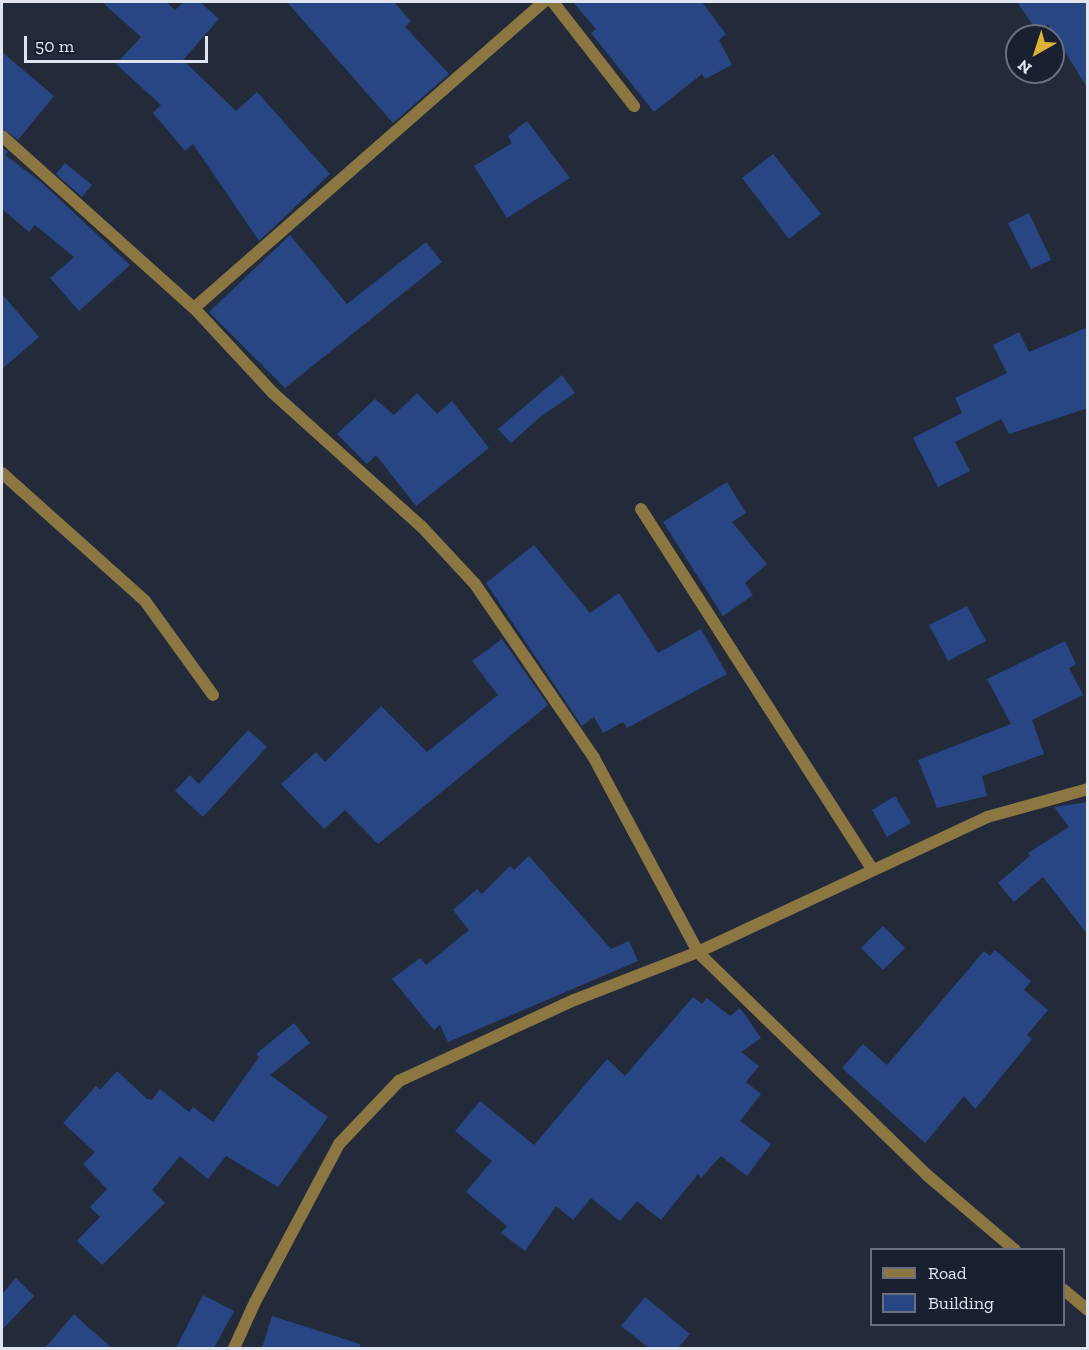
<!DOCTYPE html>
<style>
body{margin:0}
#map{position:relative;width:1089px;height:1350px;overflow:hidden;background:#232b3a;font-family:"Zilla Slab",serif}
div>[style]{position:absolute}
.building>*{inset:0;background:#284684}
.street>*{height:12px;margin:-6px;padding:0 6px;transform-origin:6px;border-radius:6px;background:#8c7742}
span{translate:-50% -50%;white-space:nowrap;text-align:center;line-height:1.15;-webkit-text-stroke:4.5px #192130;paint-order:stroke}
.frame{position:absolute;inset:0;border:3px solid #e0e5ef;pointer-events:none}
.legend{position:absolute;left:870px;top:1248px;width:195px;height:78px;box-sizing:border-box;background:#192130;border:2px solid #696f7c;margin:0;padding:8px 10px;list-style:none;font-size:18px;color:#e0e5ef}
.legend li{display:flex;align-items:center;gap:12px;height:30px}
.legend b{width:30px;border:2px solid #696f7c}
.north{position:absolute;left:1005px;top:24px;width:60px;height:60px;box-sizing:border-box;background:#192130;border:2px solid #696f7c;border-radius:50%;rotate:219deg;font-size:16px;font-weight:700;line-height:24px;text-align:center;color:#e0e5ef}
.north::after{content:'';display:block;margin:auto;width:21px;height:27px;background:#ddb133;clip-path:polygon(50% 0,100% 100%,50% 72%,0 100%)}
.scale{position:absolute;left:24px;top:36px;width:184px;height:27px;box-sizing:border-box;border:3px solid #e0e5ef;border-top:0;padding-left:8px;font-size:18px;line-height:21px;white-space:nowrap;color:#e0e5ef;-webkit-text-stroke:4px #192130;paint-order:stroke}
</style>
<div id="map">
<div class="building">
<div style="clip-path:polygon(102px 2px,166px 2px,175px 10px,184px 2px,200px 2px,219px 19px,183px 60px,236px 111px,257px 92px,330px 174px,259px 241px,193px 144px,185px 151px,153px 113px,161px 105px,116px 64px,141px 37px)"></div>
<div style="clip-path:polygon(287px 2px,394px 2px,411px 21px,405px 27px,449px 74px,393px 123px)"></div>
<div style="clip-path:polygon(573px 2px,702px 2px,726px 34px,719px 40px,732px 65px,705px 79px,702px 74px,654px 112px,591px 33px,596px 29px)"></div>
<div style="clip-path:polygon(1017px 2px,1088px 2px,1088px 89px,1048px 24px,1037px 31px)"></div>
<div style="clip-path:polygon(2px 52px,54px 96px,18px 140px,2px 128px)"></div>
<div style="clip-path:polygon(527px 121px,570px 178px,507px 218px,474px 166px,512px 143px,508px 136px)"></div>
<div style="clip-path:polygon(2px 147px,8px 152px,5px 155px,41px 182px,130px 265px,79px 311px,50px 278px,74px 257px,35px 225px,29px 232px,2px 209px)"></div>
<div style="clip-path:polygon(773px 154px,821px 214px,789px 239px,742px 178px)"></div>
<div style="clip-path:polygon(65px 163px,92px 185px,82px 197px,56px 174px)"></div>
<div style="clip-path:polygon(1029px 213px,1051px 260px,1031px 269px,1008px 223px)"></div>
<div style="clip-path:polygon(290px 235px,347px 304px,426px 242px,442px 262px,285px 388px,209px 312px)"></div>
<div style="clip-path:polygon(2px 294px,39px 337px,2px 369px)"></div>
<div style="clip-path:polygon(1088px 327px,1088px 408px,1009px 434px,1001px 419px,955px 442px,970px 471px,938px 487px,913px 438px,962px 413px,955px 398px,1007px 373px,993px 345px,1019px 332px,1029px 352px)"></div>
<div style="clip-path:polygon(562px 375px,575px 393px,540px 417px,511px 443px,498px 429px)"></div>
<div style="clip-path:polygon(417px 393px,437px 414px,452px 401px,489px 448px,416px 506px,376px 455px,367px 464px,337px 434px,375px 399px,394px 415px)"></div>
<div style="clip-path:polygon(727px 482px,746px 513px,732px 522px,767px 564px,745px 583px,753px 595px,723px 616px,663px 522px)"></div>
<div style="clip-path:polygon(534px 545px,590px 613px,619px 593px,658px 653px,701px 629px,727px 674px,627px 728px,623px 722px,603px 733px,594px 717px,582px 726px,486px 583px)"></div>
<div style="clip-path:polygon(967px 606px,986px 641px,948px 661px,929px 625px)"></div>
<div style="clip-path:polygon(502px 639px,548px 705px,378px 844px,345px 810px,324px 829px,281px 784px,316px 752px,325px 762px,381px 706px,427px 752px,498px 695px,472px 661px)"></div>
<div style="clip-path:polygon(1065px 641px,1076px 664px,1069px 668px,1083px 695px,1032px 720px,1044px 754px,982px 776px,987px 796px,937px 808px,918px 760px,1011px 724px,987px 679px)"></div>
<div style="clip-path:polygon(248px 730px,267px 747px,203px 817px,175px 791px,190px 775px,199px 784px)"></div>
<div style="clip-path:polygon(895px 796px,911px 823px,887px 837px,872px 810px)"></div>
<div style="clip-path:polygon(1088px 802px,1088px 935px,1043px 877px,1014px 902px,998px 883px,1030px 856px,1028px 853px,1069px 827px,1054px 807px)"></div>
<div style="clip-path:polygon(529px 856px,611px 949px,629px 941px,638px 961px,448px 1042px,440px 1025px,434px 1030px,392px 979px,420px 958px,426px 965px,469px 930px,453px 910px,477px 889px,482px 894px,510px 866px,514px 870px)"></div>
<div style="clip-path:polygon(883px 926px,905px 948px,883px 970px,861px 948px)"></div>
<div style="clip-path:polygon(995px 950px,1031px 981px,1024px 990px,1048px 1010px,1027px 1035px,1032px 1039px,975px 1109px,964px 1096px,925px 1143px,842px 1068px,863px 1044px,887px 1065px,984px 951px,990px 956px)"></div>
<div style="clip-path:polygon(693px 997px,702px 1004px,707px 998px,730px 1016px,740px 1008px,761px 1038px,741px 1052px,759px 1066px,746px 1082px,761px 1094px,740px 1121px,771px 1144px,747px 1176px,721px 1156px,701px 1178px,698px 1174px,661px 1220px,637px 1201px,620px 1221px,591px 1198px,573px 1220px,556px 1206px,525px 1251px,501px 1233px,507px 1226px,466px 1192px,492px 1161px,455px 1131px,480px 1101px,534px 1145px,607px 1059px,625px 1076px)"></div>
<div style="clip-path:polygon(294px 1023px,310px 1043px,270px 1075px,328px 1117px,278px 1187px,226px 1156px,208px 1179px,180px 1156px,152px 1190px,165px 1203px,102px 1265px,77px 1241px,100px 1217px,90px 1207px,107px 1189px,83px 1164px,95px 1152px,63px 1123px,96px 1086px,100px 1090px,117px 1071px,147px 1099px,152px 1100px,160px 1089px,189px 1112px,193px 1107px,213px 1122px,259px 1057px,256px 1054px)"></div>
<div style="clip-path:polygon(16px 1278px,34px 1296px,2px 1330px,2px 1294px)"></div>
<div style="clip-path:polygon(203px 1295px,234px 1311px,214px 1348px,176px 1348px)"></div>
<div style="clip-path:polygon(645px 1297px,690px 1334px,678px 1348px,649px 1348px,621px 1326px)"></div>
<div style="clip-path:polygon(74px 1314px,90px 1329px,112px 1348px,45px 1348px)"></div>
<div style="clip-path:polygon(272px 1316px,360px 1344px,360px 1348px,262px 1348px)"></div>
</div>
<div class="street">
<div style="left:553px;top:2px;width:132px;rotate:52.1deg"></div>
<div style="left:2px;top:136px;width:258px;rotate:41.9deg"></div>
<div style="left:194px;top:308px;width:116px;rotate:47.1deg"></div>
<div style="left:273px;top:393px;width:200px;rotate:42deg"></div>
<div style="left:422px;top:527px;width:78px;rotate:47.1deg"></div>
<div style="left:475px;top:584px;width:211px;rotate:55.6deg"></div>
<div style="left:594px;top:758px;width:220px;rotate:61.8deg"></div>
<div style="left:698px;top:952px;width:133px;rotate:158.8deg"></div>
<div style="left:574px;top:1000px;width:193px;rotate:155.2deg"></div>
<div style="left:399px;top:1081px;width:87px;rotate:133.6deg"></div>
<div style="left:339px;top:1144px;width:179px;rotate:118deg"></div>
<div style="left:255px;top:1302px;width:51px;rotate:114.5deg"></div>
<div style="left:194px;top:308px;width:465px;rotate:-41.2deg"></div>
<div style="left:2px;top:473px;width:192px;rotate:41.8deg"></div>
<div style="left:145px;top:601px;width:116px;rotate:54.1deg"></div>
<div style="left:641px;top:509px;width:429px;rotate:57.3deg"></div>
<div style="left:1015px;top:1250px;width:114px;rotate:-139.6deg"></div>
<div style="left:928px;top:1176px;width:321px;rotate:-135.8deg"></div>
<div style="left:698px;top:952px;width:319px;rotate:-25deg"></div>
<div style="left:987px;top:817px;width:105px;rotate:-15.5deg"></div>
<div style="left:1064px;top:1290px;width:31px;rotate:40deg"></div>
</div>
<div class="frame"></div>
<ul class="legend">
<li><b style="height:8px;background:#8c7742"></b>Road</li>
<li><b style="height:16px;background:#284684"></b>Building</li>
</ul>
<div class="north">N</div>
<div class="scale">50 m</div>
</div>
